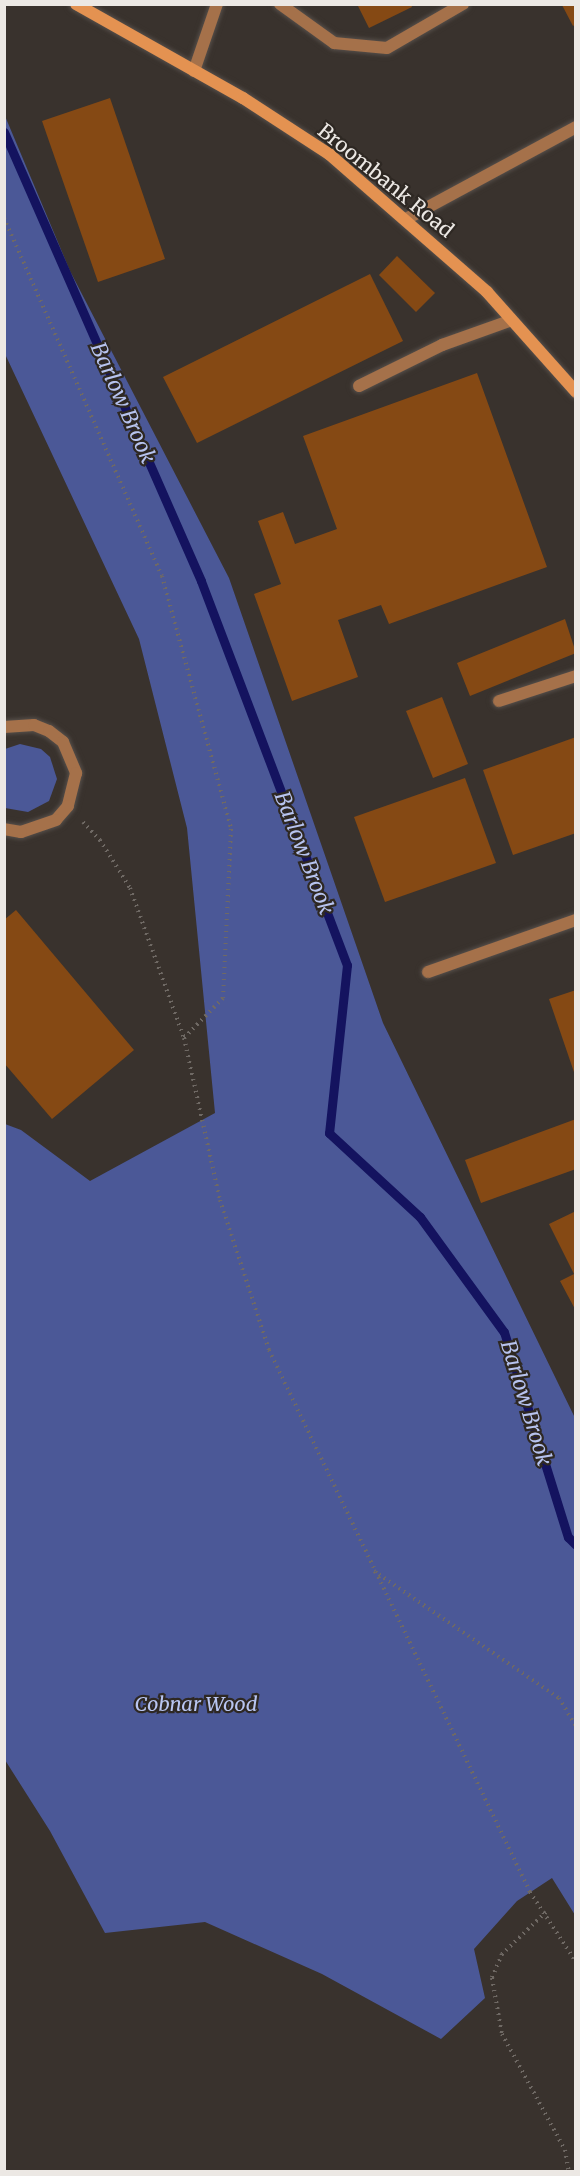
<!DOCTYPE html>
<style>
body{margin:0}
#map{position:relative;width:580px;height:2176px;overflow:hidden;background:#39322d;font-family:Merriweather,serif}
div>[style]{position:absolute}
.green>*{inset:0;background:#4b5897}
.stream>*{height:9px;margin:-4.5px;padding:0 4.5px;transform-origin:4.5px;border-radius:4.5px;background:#14135f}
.building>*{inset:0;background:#854914}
.path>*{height:4px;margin-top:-2px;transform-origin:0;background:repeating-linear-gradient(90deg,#6f6964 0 1.5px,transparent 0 6px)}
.roads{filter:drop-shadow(0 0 2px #564f4a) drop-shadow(0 0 2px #564f4a)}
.lane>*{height:12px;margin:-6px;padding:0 6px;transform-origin:6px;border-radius:6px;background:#a5714a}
.street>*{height:12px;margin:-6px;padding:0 6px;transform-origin:6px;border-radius:6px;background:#a5714a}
.secondary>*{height:12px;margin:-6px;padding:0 6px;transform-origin:6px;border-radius:6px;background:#e49251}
span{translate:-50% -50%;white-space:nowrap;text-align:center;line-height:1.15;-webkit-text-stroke:4.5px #2e2823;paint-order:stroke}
.street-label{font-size:20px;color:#ece8e4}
.park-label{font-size:20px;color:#b8c5f1;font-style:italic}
.water-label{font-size:21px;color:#b7c3ef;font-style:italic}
.frame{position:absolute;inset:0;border:6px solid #ece8e4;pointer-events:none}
</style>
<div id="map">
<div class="green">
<div style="clip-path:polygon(5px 116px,70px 271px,229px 578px,383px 1023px,575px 1418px,575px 1915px,552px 1878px,517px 1901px,474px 1949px,485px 1998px,441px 2039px,322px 1974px,205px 1922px,105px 1933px,50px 1831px,5px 1760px,5px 1124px,21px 1130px,90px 1181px,215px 1113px,187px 828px,139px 639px,5px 354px)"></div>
<div style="clip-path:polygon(20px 744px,41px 749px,50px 757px,57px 779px,49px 801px,28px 812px,5px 808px,5px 749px)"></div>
</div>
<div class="stream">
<div style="left:4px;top:132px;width:490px;rotate:66.3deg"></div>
<div style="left:201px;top:581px;width:411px;rotate:69.2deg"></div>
<div style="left:347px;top:965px;width:169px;rotate:96.1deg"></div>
<div style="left:329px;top:1133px;width:124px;rotate:42.7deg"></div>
<div style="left:420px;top:1217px;width:142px;rotate:53.9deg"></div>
<div style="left:504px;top:1332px;width:215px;rotate:72.7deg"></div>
<div style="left:568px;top:1537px;width:11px;rotate:45deg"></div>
</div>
<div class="building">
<div style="clip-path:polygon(357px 4px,411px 4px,412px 7px,369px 28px)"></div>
<div style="clip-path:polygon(562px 5px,576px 5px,576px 24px,573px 26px)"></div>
<div style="clip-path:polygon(110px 98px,165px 259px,98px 282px,42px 121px)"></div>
<div style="clip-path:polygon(397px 256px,435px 293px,416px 312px,379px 275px)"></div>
<div style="clip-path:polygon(370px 274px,403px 341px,197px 443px,163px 377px)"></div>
<div style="clip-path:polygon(477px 373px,547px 567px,389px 624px,381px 605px,338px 620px,358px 677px,292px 701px,254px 594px,281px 584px,258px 521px,283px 512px,295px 544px,337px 529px,303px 436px)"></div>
<div style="clip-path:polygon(565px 619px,576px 653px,470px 696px,457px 663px)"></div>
<div style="clip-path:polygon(442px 697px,468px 764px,433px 778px,406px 711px)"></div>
<div style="clip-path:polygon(576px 737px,576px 833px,513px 855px,483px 770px)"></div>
<div style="clip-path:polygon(465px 778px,496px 863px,385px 902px,354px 817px)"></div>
<div style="clip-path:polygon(16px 910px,134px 1050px,52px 1119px,4px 1063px,4px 920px)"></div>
<div style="clip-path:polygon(576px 990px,576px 1075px,575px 1075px,549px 999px)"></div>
<div style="clip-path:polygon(576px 1119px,576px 1169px,481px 1203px,465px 1160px)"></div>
<div style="clip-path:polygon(576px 1211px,576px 1311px,560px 1281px,574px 1274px,549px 1224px)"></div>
</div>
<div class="path">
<div style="left:4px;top:218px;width:391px;rotate:66.2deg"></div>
<div style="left:162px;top:576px;width:262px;rotate:74.7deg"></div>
<div style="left:231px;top:829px;width:169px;rotate:92.7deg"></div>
<div style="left:223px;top:998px;width:56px;rotate:134.3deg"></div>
<div style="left:83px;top:822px;width:25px;rotate:47deg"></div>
<div style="left:100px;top:840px;width:57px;rotate:58deg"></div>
<div style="left:130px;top:888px;width:159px;rotate:70.2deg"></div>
<div style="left:184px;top:1038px;width:166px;rotate:77.5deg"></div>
<div style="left:220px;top:1200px;width:158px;rotate:71.9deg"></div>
<div style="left:269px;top:1350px;width:602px;rotate:64.29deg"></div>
<div style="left:530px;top:1892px;width:84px;rotate:56.7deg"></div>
<div style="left:374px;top:1571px;width:224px;rotate:34.5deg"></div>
<div style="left:559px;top:1698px;width:33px;rotate:59deg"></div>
<div style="left:546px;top:1912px;width:61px;rotate:136.3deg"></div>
<div style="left:502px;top:1954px;width:26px;rotate:113deg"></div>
<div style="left:492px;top:1978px;width:57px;rotate:79.9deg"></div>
<div style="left:502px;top:2034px;width:132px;rotate:61.5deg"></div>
<div style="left:565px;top:2150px;width:22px;rotate:80deg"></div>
</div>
<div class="roads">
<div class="lane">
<div style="left:280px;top:4px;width:67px;rotate:35.8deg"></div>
<div style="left:334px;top:43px;width:53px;rotate:5.4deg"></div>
<div style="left:387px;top:48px;width:88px;rotate:-30.1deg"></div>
<div style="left:194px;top:71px;width:71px;rotate:-71.1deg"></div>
<div style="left:406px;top:219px;width:193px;rotate:-28.4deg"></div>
<div style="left:359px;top:386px;width:93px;rotate:-26.3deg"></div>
<div style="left:442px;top:345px;width:74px;rotate:-19.7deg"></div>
<div style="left:499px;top:701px;width:81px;rotate:-18deg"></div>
<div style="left:428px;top:972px;width:157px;rotate:-19.4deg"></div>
</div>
<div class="street">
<div style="left:4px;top:727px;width:30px;rotate:-4deg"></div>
<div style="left:34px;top:725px;width:16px;rotate:22deg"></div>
<div style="left:49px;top:731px;width:18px;rotate:38deg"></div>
<div style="left:63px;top:742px;width:34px;rotate:67deg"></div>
<div style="left:76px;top:773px;width:34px;rotate:104deg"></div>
<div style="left:68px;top:806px;width:18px;rotate:131deg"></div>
<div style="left:56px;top:820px;width:37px;rotate:161deg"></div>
<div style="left:21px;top:832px;width:17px;rotate:-170deg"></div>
</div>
<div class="secondary">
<div style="left:76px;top:4px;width:192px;rotate:29.4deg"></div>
<div style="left:243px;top:98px;width:103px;rotate:33.1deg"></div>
<div style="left:329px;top:154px;width:210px;rotate:41.1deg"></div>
<div style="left:487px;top:292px;width:134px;rotate:48.3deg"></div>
</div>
</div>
<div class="street-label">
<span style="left:386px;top:180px;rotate:39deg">Broombank Road</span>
</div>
<div class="park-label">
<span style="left:196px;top:1703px">Cobnar Wood</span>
</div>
<div class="water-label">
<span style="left:123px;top:403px;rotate:66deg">Barlow Brook</span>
<span style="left:304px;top:853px;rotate:69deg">Barlow Brook</span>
<span style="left:526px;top:1403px;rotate:73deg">Barlow Brook</span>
</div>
<div class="frame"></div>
</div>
